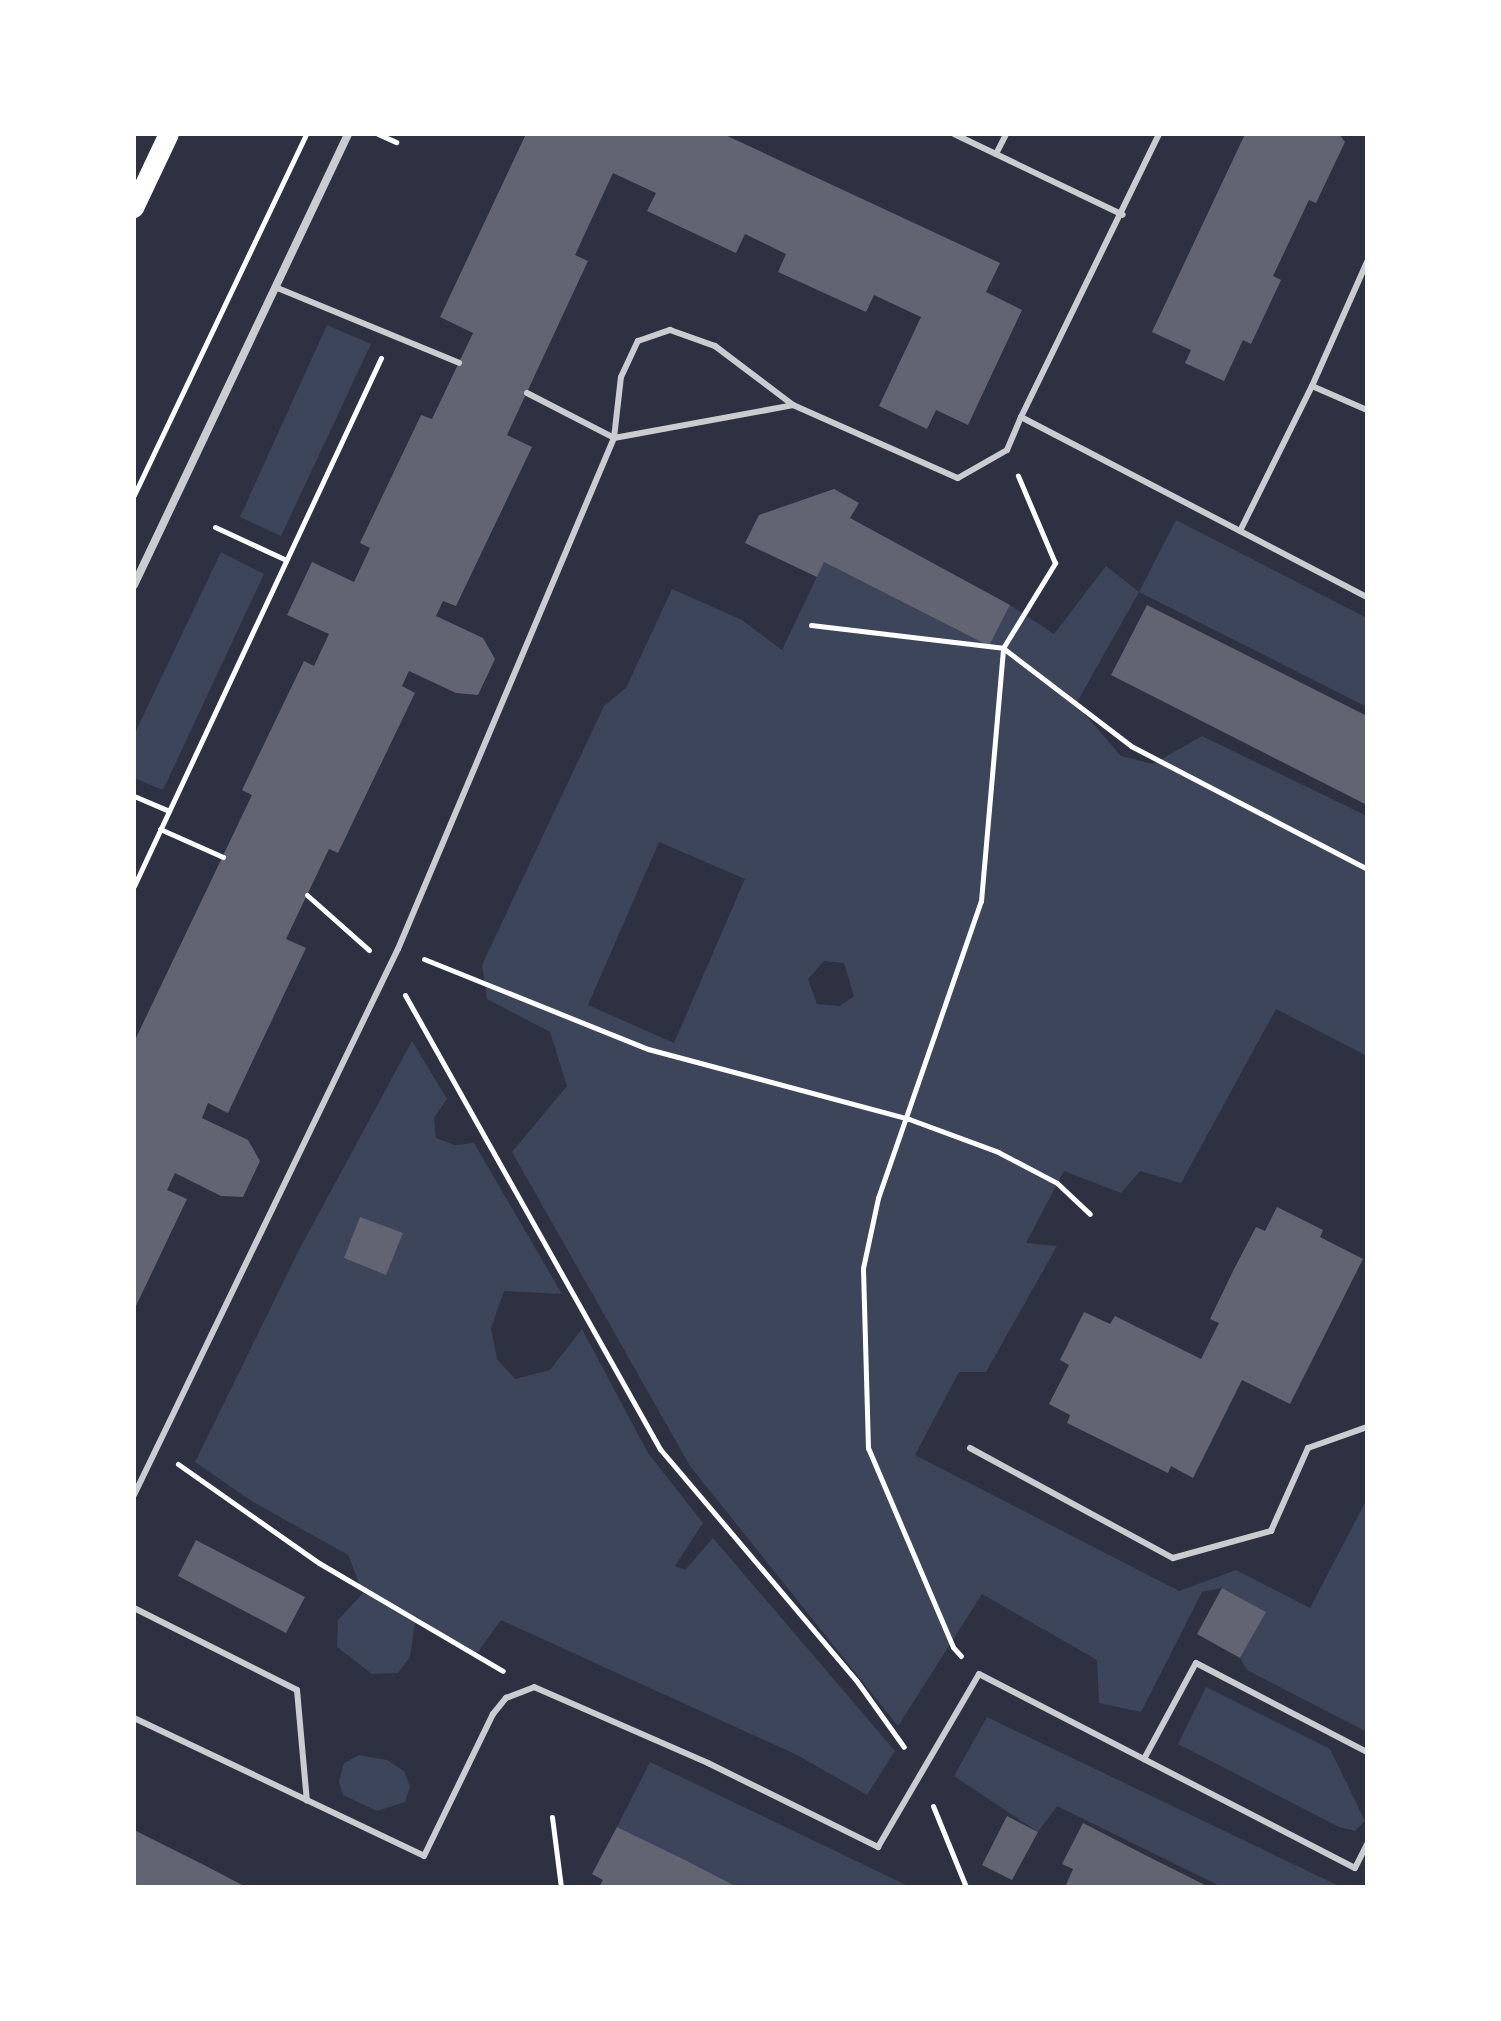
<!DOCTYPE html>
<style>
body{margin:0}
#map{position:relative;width:1501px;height:2021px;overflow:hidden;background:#2d3142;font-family:Roboto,sans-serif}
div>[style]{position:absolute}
.green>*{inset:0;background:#3c4559}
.building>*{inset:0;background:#626471}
.path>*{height:5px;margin:-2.5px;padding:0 2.5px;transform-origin:2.5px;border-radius:2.5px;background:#fff}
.service>*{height:6px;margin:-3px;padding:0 3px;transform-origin:3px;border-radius:3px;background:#caccd0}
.minor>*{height:8px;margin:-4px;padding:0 4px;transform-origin:4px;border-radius:4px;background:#caccd0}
.primary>*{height:20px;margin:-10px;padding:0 10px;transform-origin:10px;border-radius:10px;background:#fff}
span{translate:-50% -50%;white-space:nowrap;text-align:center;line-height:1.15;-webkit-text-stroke:7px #fff;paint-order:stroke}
.frame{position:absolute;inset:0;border:136px solid #fff;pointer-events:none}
</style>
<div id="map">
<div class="green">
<div style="clip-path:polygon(327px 325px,371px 344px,281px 536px,240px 517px)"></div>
<div style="clip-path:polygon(evenodd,1176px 520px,1367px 618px,1367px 707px,1139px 592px,1076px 704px,1121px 756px,1153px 764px,1202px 736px,1367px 816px,1367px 1056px,1276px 1009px,1181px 1183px,1140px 1171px,1121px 1193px,1064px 1171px,1026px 1243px,1057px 1246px,986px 1372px,959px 1372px,915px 1455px,1179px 1591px,1236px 1570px,1310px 1608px,1367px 1499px,1367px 1732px,1247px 1670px,1240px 1658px,1266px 1612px,1222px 1588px,1202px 1592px,1141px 1712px,1099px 1703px,1097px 1660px,982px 1594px,898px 1726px,690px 1466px,512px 1152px,567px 1086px,550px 1032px,487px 999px,482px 965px,604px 706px,626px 688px,672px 589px,742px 620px,782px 650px,824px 562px,989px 646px,1010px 605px,1054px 634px,1106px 566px,1139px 592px,1176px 520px,659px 842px,745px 879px,674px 1043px,588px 1005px,659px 842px,1176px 520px,824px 961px,844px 963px,854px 996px,840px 1006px,817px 1004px,808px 979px,824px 961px)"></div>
<div style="clip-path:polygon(221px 552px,264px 574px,163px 790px,134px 778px,134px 735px)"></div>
<div style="clip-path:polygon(412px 1041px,447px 1099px,434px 1118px,436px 1138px,455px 1145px,474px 1143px,562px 1294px,504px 1291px,491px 1328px,497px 1359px,515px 1379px,550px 1370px,582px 1329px,648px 1453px,703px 1523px,675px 1566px,685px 1570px,713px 1538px,895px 1751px,867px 1795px,797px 1755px,501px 1620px,475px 1656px,416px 1616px,410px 1657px,398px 1673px,372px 1674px,337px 1647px,338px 1620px,363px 1593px,348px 1555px,253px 1502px,195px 1462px,299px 1250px)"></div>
<div style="clip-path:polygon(1206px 1687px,1330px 1749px,1365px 1821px,1355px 1831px,1339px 1827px,1178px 1744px)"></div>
<div style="clip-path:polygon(987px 1717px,1341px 1887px,1222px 1887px,1057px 1806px,1038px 1832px,954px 1776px)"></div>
<div style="clip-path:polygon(359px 1755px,387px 1760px,404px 1771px,410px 1787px,405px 1802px,377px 1811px,343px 1795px,339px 1782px,344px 1763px)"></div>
<div style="clip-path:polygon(650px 1762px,906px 1885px,737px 1887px,617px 1827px)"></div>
</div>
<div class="building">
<div style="clip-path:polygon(526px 134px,723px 134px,1000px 263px,986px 292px,1022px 310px,968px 425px,936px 410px,927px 429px,879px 406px,921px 317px,874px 295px,866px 312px,778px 272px,786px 254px,745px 234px,736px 253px,647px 211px,656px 193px,613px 173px,575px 255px,588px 261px,507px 435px,532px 447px,456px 606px,443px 601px,436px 616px,483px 638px,495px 659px,478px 695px,456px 693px,409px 671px,402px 686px,415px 693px,338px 853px,329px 849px,286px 939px,306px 948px,228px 1113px,208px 1103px,202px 1118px,248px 1140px,260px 1161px,243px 1197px,221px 1196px,175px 1173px,167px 1190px,187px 1199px,134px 1310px,134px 1042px,252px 795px,242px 790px,304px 661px,314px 666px,329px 634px,287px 615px,312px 562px,354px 582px,370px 548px,360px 543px,421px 415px,432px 419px,473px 333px,440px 317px)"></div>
<div style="clip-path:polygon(1245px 134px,1339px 134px,1345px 142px,1316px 203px,1309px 200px,1273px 276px,1281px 280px,1251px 344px,1243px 340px,1224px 381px,1185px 363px,1191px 350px,1152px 332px)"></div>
<div style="clip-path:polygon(834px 489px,859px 503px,850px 518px,1010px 605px,989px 646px,824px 562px,817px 577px,745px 543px,759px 515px)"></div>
<div style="clip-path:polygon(1147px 605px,1367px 716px,1367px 805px,1111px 675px)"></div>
<div style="clip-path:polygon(1277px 1207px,1323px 1230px,1320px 1237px,1363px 1259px,1290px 1404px,1242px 1380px,1193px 1478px,1171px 1466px,1168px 1473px,1067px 1423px,1070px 1415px,1049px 1404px,1069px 1365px,1060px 1360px,1084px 1312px,1110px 1324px,1115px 1316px,1201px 1359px,1219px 1323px,1210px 1319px,1233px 1271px,1256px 1227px,1265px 1231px)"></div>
<div style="clip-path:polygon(360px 1217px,403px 1233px,386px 1275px,344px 1258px)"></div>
<div style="clip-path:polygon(196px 1540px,305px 1597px,286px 1633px,178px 1576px)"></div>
<div style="clip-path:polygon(1222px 1588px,1266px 1612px,1240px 1658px,1197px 1634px)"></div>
<div style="clip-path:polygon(1007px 1816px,1038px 1832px,1012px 1880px,982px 1865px)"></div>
<div style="clip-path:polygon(1083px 1823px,1149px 1857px,1209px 1887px,1065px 1887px,1073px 1869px,1062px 1864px)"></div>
<div style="clip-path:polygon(617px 1827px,685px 1860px,737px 1887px,599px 1887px,603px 1880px,592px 1874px)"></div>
<div style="clip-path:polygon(136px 1831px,202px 1864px,246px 1887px,134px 1887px)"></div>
</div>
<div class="path">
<div style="left:378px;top:134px;width:20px;rotate:24deg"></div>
<div style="left:134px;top:495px;width:400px;rotate:-64.5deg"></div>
<div style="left:215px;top:527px;width:78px;rotate:24.9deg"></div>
<div style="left:811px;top:625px;width:193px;rotate:6.8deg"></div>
<div style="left:1003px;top:648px;width:161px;rotate:37.4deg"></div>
<div style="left:1131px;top:746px;width:266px;rotate:27.5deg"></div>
<div style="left:134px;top:796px;width:38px;rotate:23deg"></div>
<div style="left:160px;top:829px;width:69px;rotate:24deg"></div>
<div style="left:134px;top:886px;width:583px;rotate:-64.93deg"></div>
<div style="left:307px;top:895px;width:83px;rotate:41.6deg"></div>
<div style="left:424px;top:959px;width:241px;rotate:21.9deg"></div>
<div style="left:648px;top:1049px;width:270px;rotate:15deg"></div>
<div style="left:909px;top:1119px;width:95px;rotate:20.3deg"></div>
<div style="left:998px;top:1152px;width:67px;rotate:27.7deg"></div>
<div style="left:1057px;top:1183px;width:45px;rotate:43.2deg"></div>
<div style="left:405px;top:995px;width:521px;rotate:60.68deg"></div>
<div style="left:660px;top:1449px;width:303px;rotate:49.7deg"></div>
<div style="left:856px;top:1680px;width:82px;rotate:54.4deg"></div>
<div style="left:178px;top:1464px;width:172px;rotate:35.1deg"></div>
<div style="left:319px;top:1563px;width:213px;rotate:30.4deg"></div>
<div style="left:961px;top:1656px;width:12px;rotate:-132deg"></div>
<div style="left:953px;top:1647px;width:216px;rotate:-113.1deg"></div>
<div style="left:868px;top:1448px;width:180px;rotate:-91.6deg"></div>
<div style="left:863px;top:1268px;width:72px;rotate:-77.9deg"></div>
<div style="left:878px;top:1198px;width:314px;rotate:-70.9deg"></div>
<div style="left:981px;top:901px;width:254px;rotate:-85deg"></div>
<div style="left:1003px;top:648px;width:100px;rotate:-58.5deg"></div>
<div style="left:1055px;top:563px;width:95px;rotate:-113deg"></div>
<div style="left:933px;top:1806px;width:87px;rotate:67.8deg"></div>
<div style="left:552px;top:1817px;width:71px;rotate:82.7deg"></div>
</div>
<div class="service">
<div style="left:954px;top:134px;width:187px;rotate:25.6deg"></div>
<div style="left:996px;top:154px;width:22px;rotate:-63deg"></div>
<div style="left:275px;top:287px;width:199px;rotate:22.4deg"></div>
<div style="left:1312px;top:386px;width:136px;rotate:-66.1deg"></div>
<div style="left:527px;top:393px;width:98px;rotate:27.3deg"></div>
<div style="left:614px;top:438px;width:182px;rotate:-10.4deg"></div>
<div style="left:793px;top:405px;width:180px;rotate:23.9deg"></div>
<div style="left:958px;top:478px;width:56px;rotate:-29.7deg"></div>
<div style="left:1007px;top:450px;width:36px;rotate:-67deg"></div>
<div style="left:1021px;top:417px;width:390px;rotate:27.5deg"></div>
<div style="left:1021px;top:417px;width:315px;rotate:-64deg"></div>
<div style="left:1240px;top:531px;width:162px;rotate:-63.6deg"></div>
<div style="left:1312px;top:386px;width:60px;rotate:23.6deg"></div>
<div style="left:970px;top:1448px;width:231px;rotate:28.5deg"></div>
<div style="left:1173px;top:1558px;width:102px;rotate:-15.4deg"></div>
<div style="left:1271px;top:1531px;width:91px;rotate:-66deg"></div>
<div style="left:1308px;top:1448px;width:63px;rotate:-19.6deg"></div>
<div style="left:134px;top:1495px;width:606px;rotate:-64.2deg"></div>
<div style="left:398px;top:949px;width:555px;rotate:-67.09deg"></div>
<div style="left:614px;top:438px;width:61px;rotate:-83.5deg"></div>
<div style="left:621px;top:377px;width:40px;rotate:-65deg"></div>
<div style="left:638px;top:341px;width:34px;rotate:-19deg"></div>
<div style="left:670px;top:330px;width:48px;rotate:19.6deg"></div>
<div style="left:715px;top:346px;width:98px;rotate:37.1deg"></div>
<div style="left:134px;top:1608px;width:182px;rotate:26.7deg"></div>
<div style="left:297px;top:1690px;width:111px;rotate:84.9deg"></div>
<div style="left:134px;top:1718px;width:321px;rotate:25.4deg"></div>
<div style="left:424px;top:1856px;width:158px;rotate:-64.1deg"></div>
<div style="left:493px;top:1714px;width:21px;rotate:-51deg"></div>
<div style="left:506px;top:1698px;width:30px;rotate:-21deg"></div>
<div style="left:534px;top:1687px;width:190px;rotate:23.6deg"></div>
<div style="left:708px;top:1763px;width:190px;rotate:26.3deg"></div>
<div style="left:878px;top:1847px;width:200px;rotate:-59.7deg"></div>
<div style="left:979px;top:1674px;width:423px;rotate:27.3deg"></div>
<div style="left:1355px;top:1868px;width:27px;rotate:-63deg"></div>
<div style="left:1144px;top:1759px;width:109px;rotate:-61.6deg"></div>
<div style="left:1196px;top:1663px;width:193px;rotate:27.5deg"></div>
</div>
<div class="minor">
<div style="left:134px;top:585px;width:499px;rotate:-64.6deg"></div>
</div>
<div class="primary">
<div style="left:134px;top:208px;width:82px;rotate:-64.7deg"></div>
</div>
<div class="frame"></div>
</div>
